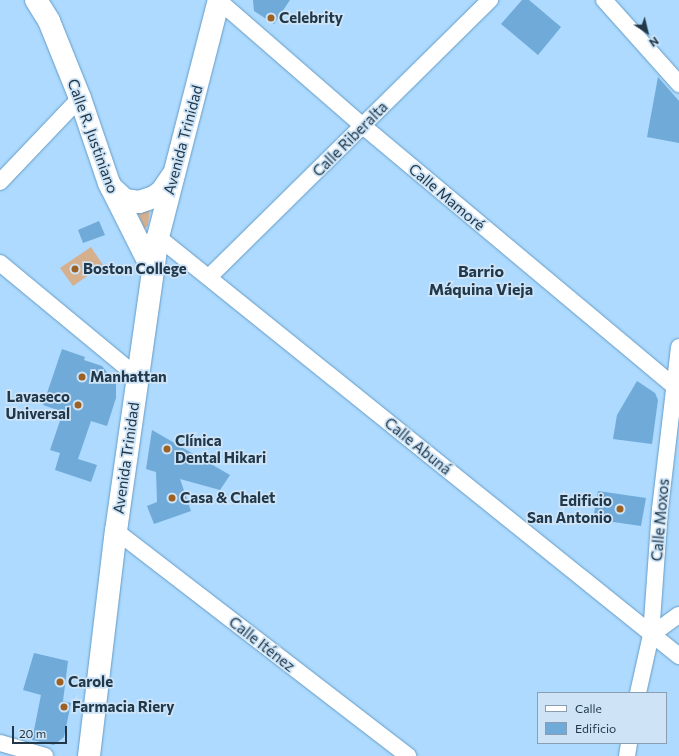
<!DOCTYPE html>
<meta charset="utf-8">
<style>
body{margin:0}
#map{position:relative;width:679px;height:756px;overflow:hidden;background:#addafe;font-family:Commissioner,sans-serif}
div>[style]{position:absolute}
.green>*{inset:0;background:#d6af8d}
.building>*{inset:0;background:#6faad8}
.roads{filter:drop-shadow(0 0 1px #659bc6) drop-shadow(0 0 1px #659bc6)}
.minor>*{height:16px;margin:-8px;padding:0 8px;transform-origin:8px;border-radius:8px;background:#fff}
.secondary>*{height:22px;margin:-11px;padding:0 11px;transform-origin:11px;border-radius:11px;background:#fff}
.dots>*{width:11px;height:11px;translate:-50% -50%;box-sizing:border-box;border:2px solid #cee4f6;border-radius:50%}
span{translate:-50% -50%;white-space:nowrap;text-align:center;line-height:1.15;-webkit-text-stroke:3.5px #cee4f6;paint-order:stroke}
.poi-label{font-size:15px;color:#21384a;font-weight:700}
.left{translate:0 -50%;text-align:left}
.right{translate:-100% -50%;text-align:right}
.street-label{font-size:15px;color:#21384a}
.neighbourhood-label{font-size:16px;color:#21384a;font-weight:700}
.legend{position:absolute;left:537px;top:692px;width:130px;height:52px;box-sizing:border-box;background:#cee4f6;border:1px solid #899fb1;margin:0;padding:5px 7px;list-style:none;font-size:12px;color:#21384a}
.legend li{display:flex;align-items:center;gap:8px;height:20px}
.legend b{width:20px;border:1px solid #899fb1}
.north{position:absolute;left:627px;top:12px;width:40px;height:40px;-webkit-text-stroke:3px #cee4f6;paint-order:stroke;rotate:145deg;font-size:11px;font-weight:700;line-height:16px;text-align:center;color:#21384a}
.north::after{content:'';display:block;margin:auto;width:14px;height:18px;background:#21384a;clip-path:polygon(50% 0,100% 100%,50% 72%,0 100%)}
.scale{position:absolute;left:12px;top:726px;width:55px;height:18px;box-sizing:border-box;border:2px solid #21384a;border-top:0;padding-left:5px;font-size:12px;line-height:14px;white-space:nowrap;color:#21384a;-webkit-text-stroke:3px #cee4f6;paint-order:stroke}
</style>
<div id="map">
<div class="green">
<div style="clip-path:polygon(150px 206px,148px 226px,144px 229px,136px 207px)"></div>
<div style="clip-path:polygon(91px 247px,103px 265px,73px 286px,60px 268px)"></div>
</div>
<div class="building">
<div style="clip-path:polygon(253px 0,290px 0,274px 24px,254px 11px)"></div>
<div style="clip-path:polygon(522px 0,529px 0,561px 27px,538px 55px,501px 24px)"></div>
<div style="clip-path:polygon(658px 77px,679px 101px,679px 143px,647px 137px)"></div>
<div style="clip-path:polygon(99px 221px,105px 235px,83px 243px,78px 230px)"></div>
<div style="clip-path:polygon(62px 349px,85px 357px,84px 360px,102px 366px,116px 383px,116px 398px,107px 426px,91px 421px,78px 459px,97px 465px,91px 482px,55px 470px,60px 453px,50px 450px,63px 412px,43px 405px)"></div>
<div style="clip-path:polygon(637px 381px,655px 393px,658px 400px,652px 444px,613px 439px,617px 415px)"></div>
<div style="clip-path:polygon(152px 430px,230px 475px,220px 490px,180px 479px,191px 511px,154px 524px,147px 506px,157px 502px,156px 472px,146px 469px)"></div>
<div style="clip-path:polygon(598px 491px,646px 498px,641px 526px,593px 519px)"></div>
<div style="clip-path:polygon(34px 653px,68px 661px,63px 701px,71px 703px,64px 737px,54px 745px,32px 740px,41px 695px,23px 690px)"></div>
</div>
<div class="roads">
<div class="minor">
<div style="left:218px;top:0;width:192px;rotate:41deg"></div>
<div style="left:363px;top:126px;width:412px;rotate:39.9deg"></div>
<div style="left:604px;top:0;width:113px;rotate:48.2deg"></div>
<div style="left:0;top:182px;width:116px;rotate:-46.4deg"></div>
<div style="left:158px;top:237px;width:669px;rotate:38.81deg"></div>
<div style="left:0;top:263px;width:179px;rotate:39.6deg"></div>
<div style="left:209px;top:277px;width:395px;rotate:-44.6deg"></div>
<div style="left:116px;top:531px;width:369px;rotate:37.6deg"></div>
<div style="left:651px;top:635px;width:34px;rotate:-36deg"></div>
<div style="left:638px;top:693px;width:59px;rotate:-77.4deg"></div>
<div style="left:651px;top:635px;width:126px;rotate:-85.9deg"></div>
<div style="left:660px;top:509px;width:163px;rotate:-83.3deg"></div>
<div style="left:0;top:743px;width:47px;rotate:16.1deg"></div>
<div style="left:627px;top:756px;width:13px;rotate:-81deg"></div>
</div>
<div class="secondary">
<div style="left:36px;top:0;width:25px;rotate:58deg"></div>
<div style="left:49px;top:21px;width:83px;rotate:68.1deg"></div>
<div style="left:80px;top:98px;width:90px;rotate:71.2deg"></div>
<div style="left:109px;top:183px;width:98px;rotate:63.4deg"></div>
<div style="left:111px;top:187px;width:19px;rotate:43deg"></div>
<div style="left:125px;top:200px;width:14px;rotate:8deg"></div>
<div style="left:139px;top:202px;width:16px;rotate:-18deg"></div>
<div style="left:154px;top:197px;width:10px;rotate:-37deg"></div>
<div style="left:162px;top:191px;width:18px;rotate:-56deg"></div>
<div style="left:89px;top:756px;width:227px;rotate:-83.2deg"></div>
<div style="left:116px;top:531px;width:297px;rotate:-81.9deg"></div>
<div style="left:158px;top:237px;width:245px;rotate:-75.6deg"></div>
</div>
</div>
<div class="dots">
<div style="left:271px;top:18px;background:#9d6123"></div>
<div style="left:75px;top:269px;background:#9d6123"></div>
<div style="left:82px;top:377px;background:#9d6123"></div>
<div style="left:78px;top:405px;background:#9d6123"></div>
<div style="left:167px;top:449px;background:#9d6123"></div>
<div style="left:172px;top:498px;background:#9d6123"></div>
<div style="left:620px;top:509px;background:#9d6123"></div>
<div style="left:60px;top:682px;background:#9d6123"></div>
<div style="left:64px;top:707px;background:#9d6123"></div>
</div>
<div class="poi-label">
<span class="left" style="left:279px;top:18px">Celebrity</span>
<span class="left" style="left:83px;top:269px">Boston College</span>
<span class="left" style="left:90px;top:377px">Manhattan</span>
<span class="right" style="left:70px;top:405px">Lavaseco<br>Universal</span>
<span class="left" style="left:175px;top:449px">Clínica<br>Dental Hikari</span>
<span class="left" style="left:180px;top:498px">Casa &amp; Chalet</span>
<span class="right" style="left:612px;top:509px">Edificio<br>San Antonio</span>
<span class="left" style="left:68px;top:682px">Carole</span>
<span class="left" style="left:72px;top:707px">Farmacia Riery</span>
</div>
<div class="street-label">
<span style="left:93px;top:136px;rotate:70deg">Calle R. Justiniano</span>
<span style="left:350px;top:139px;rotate:-45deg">Calle Riberalta</span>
<span style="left:183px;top:140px;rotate:-75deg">Avenida Trinidad</span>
<span style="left:447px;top:197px;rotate:40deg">Calle Mamoré</span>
<span style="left:418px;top:446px;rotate:39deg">Calle Abuná</span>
<span style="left:126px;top:458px;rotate:-82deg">Avenida Trinidad</span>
<span style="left:660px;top:520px;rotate:-85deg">Calle Moxos</span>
<span style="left:262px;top:644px;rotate:38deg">Calle Iténez</span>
</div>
<div class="neighbourhood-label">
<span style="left:481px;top:280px">Barrio<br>Máquina Vieja</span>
</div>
<ul class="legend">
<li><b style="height:5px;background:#fff"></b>Calle</li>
<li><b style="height:11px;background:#6faad8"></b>Edificio</li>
</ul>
<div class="north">N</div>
<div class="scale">20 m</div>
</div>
